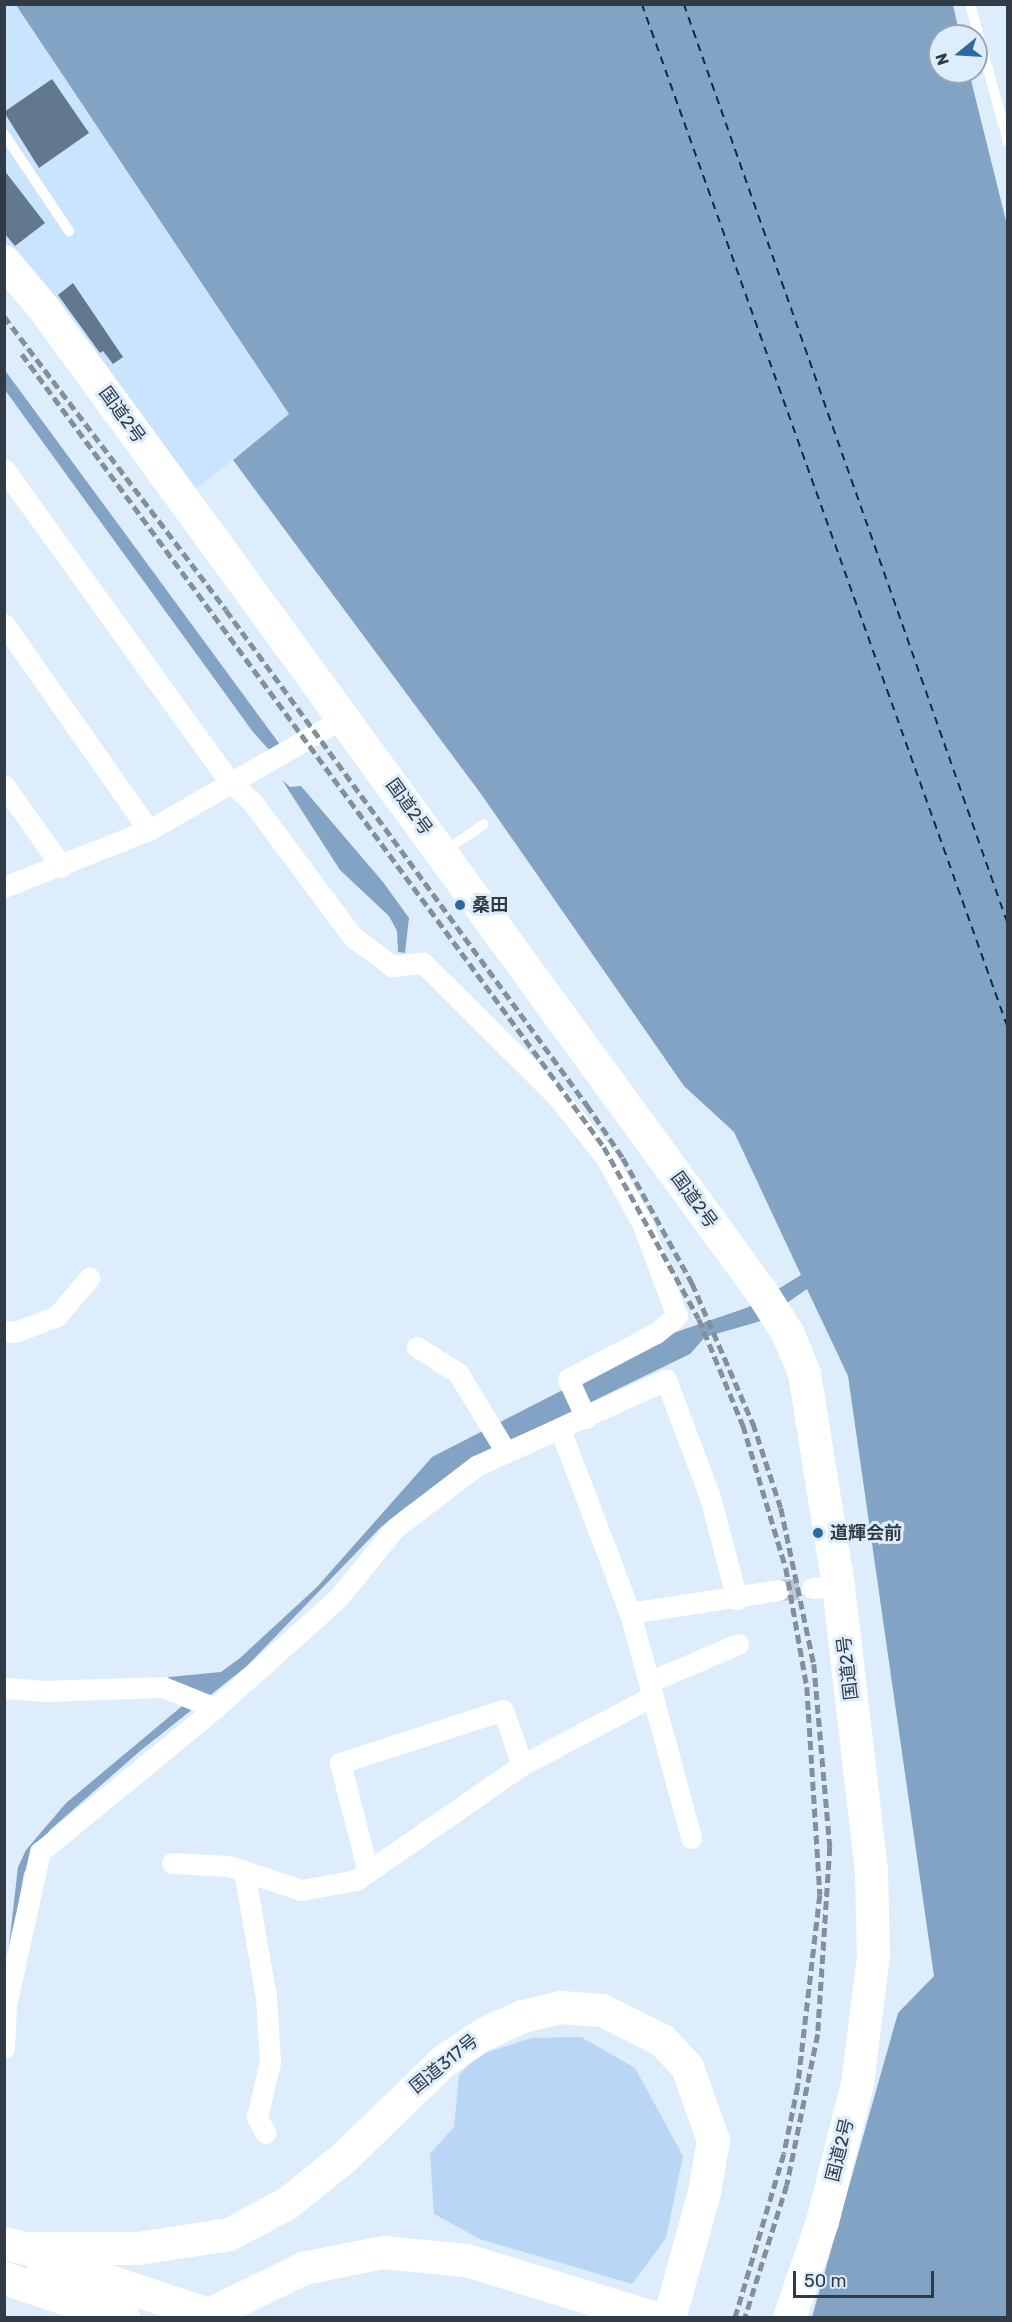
<!DOCTYPE html>
<meta charset="utf-8">
<style>
body{margin:0}
#map{position:relative;width:1012px;height:2322px;overflow:hidden;background:#deedfc;font-family:Rubik,"Noto Sans JP",sans-serif}
div>[style]{position:absolute}
.built>*{inset:0;background:#cbe4fd}
.green>*{inset:0;background:#b9d6f4}
.water>*{inset:0;background:#83a3c4}
.ferry>*{height:1.5px;margin-top:-0.75px;transform-origin:0;background:repeating-linear-gradient(90deg,#062c4c 0 8px,transparent 0 14px)}
.building>*{inset:0;background:#62788f}
.street-tunnel>*{height:21px;margin-top:-10.5px;transform-origin:0;background:repeating-linear-gradient(90deg,#bbc9d7 0 21px,transparent 0 31px)}
.lane>*{height:10px;margin:-5px;padding:0 5px;transform-origin:5px;border-radius:5px;background:#fff}
.street>*{height:21px;margin:-10.5px;padding:0 10.5px;transform-origin:10.5px;border-radius:10.5px;background:#fff}
.highway>*{height:33px;margin:-16.5px;padding:0 16.5px;transform-origin:16.5px;border-radius:16.5px;background:#fff}
.rail>*{height:4.5px;margin-top:-2.25px;transform-origin:0;background:repeating-linear-gradient(90deg,#838f9b 0 9px,transparent 0 13.5px)}
.dots>*{width:16px;height:16px;translate:-50% -50%;box-sizing:border-box;border:3px solid #deedfc;border-radius:50%}
span{translate:-50% -50%;white-space:nowrap;text-align:center;line-height:1.15;-webkit-text-stroke:6px #deedfc;paint-order:stroke}
.street-label{font-size:18px;color:#313b45}
.poi-label{font-size:18px;color:#313b45;font-weight:700}
.left{translate:0 -50%;text-align:left}
.frame{position:absolute;inset:0;border:6px solid #313b45;pointer-events:none}
.north{position:absolute;left:928px;top:24px;width:60px;height:60px;box-sizing:border-box;background:#deedfc;border:2px solid #99a6b3;border-radius:50%;rotate:252deg;font-size:16px;font-weight:700;line-height:24px;text-align:center;color:#313b45}
.north::after{content:'';display:block;margin:auto;width:21px;height:27px;background:#2d69a1;clip-path:polygon(50% 0,100% 100%,50% 72%,0 100%)}
.scale{position:absolute;left:793px;top:2271px;width:141px;height:27px;box-sizing:border-box;border:3px solid #313b45;border-top:0;padding-left:8px;font-size:18px;line-height:21px;white-space:nowrap;color:#313b45;-webkit-text-stroke:4px #deedfc;paint-order:stroke}
</style>
<div id="map">
<div class="built">
<div style="clip-path:polygon(4px 5px,16px 5px,289px 414px,196px 489px,67px 316px,5px 242px)"></div>
</div>
<div class="green">
<div style="clip-path:polygon(581px 2037px,635px 2068px,683px 2156px,666px 2238px,632px 2284px,480px 2239px,434px 2214px,430px 2154px,454px 2127px,459px 2075px,478px 2055px,532px 2038px)"></div>
</div>
<div class="water">
<div style="clip-path:polygon(16px 5px,953px 5px,960px 36px,940px 36px,940px 72px,969px 72px,1008px 229px,1007px 2317px,812px 2317px,898px 2013px,934px 1976px,848px 1376px,807px 1289px,761px 1321px,705px 1337px,690px 1354px,519px 1437px,409px 1505px,381px 1527px,247px 1666px,140px 1751px,50px 1830px,24px 1873px,5px 1980px,18px 1867px,26px 1850px,66px 1803px,181px 1707px,192px 1693px,166px 1680px,169px 1677px,221px 1672px,240px 1658px,317px 1587px,432px 1457px,676px 1332px,749px 1307px,801px 1275px,734px 1132px,684px 1086px,481px 794px,233px 460px,289px 414px)"></div>
<div style="clip-path:polygon(4px 369px,121px 528px,281px 746px,271px 752px,253px 732px,5px 390px)"></div>
<div style="clip-path:polygon(282px 780px,290px 787px,301px 786px,383px 882px,409px 918px,405px 953px,398px 952px,397px 931px,389px 916px,340px 870px)"></div>
</div>
<div class="ferry">
<div style="left:642px;top:4px;width:1087px;rotate:70.33deg"></div>
<div style="left:684px;top:4px;width:975px;rotate:70.6deg"></div>
</div>
<div class="building">
<div style="clip-path:polygon(52px 79px,89px 133px,39px 168px,4px 112px)"></div>
<div style="clip-path:polygon(4px 170px,45px 223px,15px 246px,4px 233px)"></div>
<div style="clip-path:polygon(73px 283px,123px 357px,113px 364px,103px 351px,100px 353px,58px 295px)"></div>
</div>
<div class="street-tunnel">
<div style="left:778px;top:1590px;width:34px;rotate:-3deg"></div>
</div>
<div class="lane">
<div style="left:970px;top:4px;width:143px;rotate:74.6deg"></div>
<div style="left:4px;top:134px;width:117px;rotate:56.2deg"></div>
<div style="left:445px;top:851px;width:47px;rotate:-34.7deg"></div>
</div>
<div class="street">
<div style="left:4px;top:469px;width:386px;rotate:54.2deg"></div>
<div style="left:230px;top:782px;width:31px;rotate:42deg"></div>
<div style="left:253px;top:803px;width:167px;rotate:53.3deg"></div>
<div style="left:353px;top:937px;width:49px;rotate:36.6deg"></div>
<div style="left:392px;top:966px;width:31px;rotate:-6deg"></div>
<div style="left:423px;top:963px;width:189px;rotate:44.8deg"></div>
<div style="left:557px;top:1096px;width:79px;rotate:51.7deg"></div>
<div style="left:606px;top:1158px;width:74px;rotate:61deg"></div>
<div style="left:642px;top:1223px;width:99px;rotate:69.4deg"></div>
<div style="left:677px;top:1316px;width:27px;rotate:141deg"></div>
<div style="left:656px;top:1333px;width:99px;rotate:152.4deg"></div>
<div style="left:568px;top:1379px;width:43px;rotate:65.2deg"></div>
<div style="left:4px;top:624px;width:252px;rotate:54.9deg"></div>
<div style="left:4px;top:785px;width:100px;rotate:54.7deg"></div>
<div style="left:4px;top:887px;width:156px;rotate:-21.5deg"></div>
<div style="left:149px;top:830px;width:224px;rotate:-30deg"></div>
<div style="left:4px;top:1331px;width:11px;rotate:5deg"></div>
<div style="left:15px;top:1332px;width:45px;rotate:-20.9deg"></div>
<div style="left:57px;top:1316px;width:50px;rotate:-49.9deg"></div>
<div style="left:417px;top:1347px;width:49px;rotate:32.4deg"></div>
<div style="left:458px;top:1373px;width:92px;rotate:58.7deg"></div>
<div style="left:560px;top:1429px;width:197px;rotate:69.2deg"></div>
<div style="left:630px;top:1613px;width:233px;rotate:74.8deg"></div>
<div style="left:812px;top:1588px;width:26px;rotate:-4deg"></div>
<div style="left:630px;top:1613px;width:150px;rotate:-8.8deg"></div>
<div style="left:649px;top:1682px;width:97px;rotate:-23.1deg"></div>
<div style="left:4px;top:1688px;width:39px;rotate:4deg"></div>
<div style="left:43px;top:1691px;width:120px;rotate:-1.9deg"></div>
<div style="left:163px;top:1687px;width:56px;rotate:22deg"></div>
<div style="left:172px;top:1863px;width:57px;rotate:3deg"></div>
<div style="left:229px;top:1866px;width:76px;rotate:18.4deg"></div>
<div style="left:301px;top:1890px;width:56px;rotate:-10.3deg"></div>
<div style="left:356px;top:1880px;width:202px;rotate:-34.7deg"></div>
<div style="left:522px;top:1765px;width:148px;rotate:-27.8deg"></div>
<div style="left:244px;top:1871px;width:128px;rotate:80.1deg"></div>
<div style="left:266px;top:1997px;width:65px;rotate:86.5deg"></div>
<div style="left:270px;top:2062px;width:57px;rotate:103.3deg"></div>
<div style="left:257px;top:2117px;width:18px;rotate:63deg"></div>
<div style="left:368px;top:1872px;width:113px;rotate:-104.4deg"></div>
<div style="left:340px;top:1763px;width:171px;rotate:-18deg"></div>
<div style="left:503px;top:1710px;width:58px;rotate:70.9deg"></div>
<div style="left:4px;top:2048px;width:43px;rotate:-87.3deg"></div>
<div style="left:6px;top:2005px;width:157px;rotate:-77.5deg"></div>
<div style="left:40px;top:1852px;width:227px;rotate:-39.4deg"></div>
<div style="left:215px;top:1708px;width:166px;rotate:-41.8deg"></div>
<div style="left:339px;top:1597px;width:89px;rotate:-50.9deg"></div>
<div style="left:395px;top:1528px;width:102px;rotate:-37.4deg"></div>
<div style="left:476px;top:1466px;width:209px;rotate:-24.4deg"></div>
<div style="left:666px;top:1380px;width:125px;rotate:69.4deg"></div>
<div style="left:710px;top:1497px;width:106px;rotate:75.3deg"></div>
</div>
<div class="highway">
<div style="left:4px;top:261px;width:64px;rotate:50.1deg"></div>
<div style="left:45px;top:310px;width:1213px;rotate:53.89deg"></div>
<div style="left:760px;top:1290px;width:50px;rotate:57.3deg"></div>
<div style="left:787px;top:1332px;width:44px;rotate:67.5deg"></div>
<div style="left:804px;top:1373px;width:216px;rotate:80.9deg"></div>
<div style="left:838px;top:1586px;width:286px;rotate:83.4deg"></div>
<div style="left:871px;top:1870px;width:85px;rotate:88.7deg"></div>
<div style="left:873px;top:1955px;width:129px;rotate:97.1deg"></div>
<div style="left:857px;top:2083px;width:142px;rotate:104.2deg"></div>
<div style="left:822px;top:2221px;width:102px;rotate:108.8deg"></div>
<div style="left:4px;top:2243px;width:23px;rotate:13deg"></div>
<div style="left:26px;top:2248px;width:112px"></div>
<div style="left:138px;top:2248px;width:92px;rotate:-8.7deg"></div>
<div style="left:229px;top:2234px;width:66px;rotate:-28.1deg"></div>
<div style="left:287px;top:2203px;width:72px;rotate:-38.8deg"></div>
<div style="left:343px;top:2158px;width:139px;rotate:-44.1deg"></div>
<div style="left:443px;top:2061px;width:48px;rotate:-34deg"></div>
<div style="left:483px;top:2034px;width:43px;rotate:-24.8deg"></div>
<div style="left:522px;top:2016px;width:40px;rotate:-13deg"></div>
<div style="left:561px;top:2007px;width:41px;rotate:4.2deg"></div>
<div style="left:602px;top:2010px;width:67px;rotate:26.6deg"></div>
<div style="left:662px;top:2040px;width:37px;rotate:47deg"></div>
<div style="left:687px;top:2067px;width:77px;rotate:70.4deg"></div>
<div style="left:713px;top:2140px;width:53px;rotate:99.8deg"></div>
<div style="left:704px;top:2192px;width:131px;rotate:105.5deg"></div>
<div style="left:40px;top:2258px;width:190px;rotate:18.4deg"></div>
<div style="left:4px;top:2278px;width:126px;rotate:18.4deg"></div>
<div style="left:201px;top:2318px;width:114px;rotate:-26.1deg"></div>
<div style="left:303px;top:2268px;width:82px;rotate:-11.3deg"></div>
<div style="left:383px;top:2252px;width:83px;rotate:5.5deg"></div>
<div style="left:466px;top:2260px;width:199px;rotate:17deg"></div>
</div>
<div class="rail">
<div style="left:4px;top:316px;width:368px;rotate:52.9deg"></div>
<div style="left:226px;top:610px;width:613px;rotate:53.9deg"></div>
<div style="left:587px;top:1105px;width:64px;rotate:55.8deg"></div>
<div style="left:623px;top:1158px;width:143px;rotate:61.1deg"></div>
<div style="left:692px;top:1283px;width:153px;rotate:66.5deg"></div>
<div style="left:753px;top:1423px;width:89px;rotate:71.8deg"></div>
<div style="left:781px;top:1508px;width:159px;rotate:78.1deg"></div>
<div style="left:814px;top:1664px;width:184px;rotate:85deg"></div>
<div style="left:830px;top:1847px;width:187px;rotate:93.7deg"></div>
<div style="left:818px;top:2034px;width:154px;rotate:101.6deg"></div>
<div style="left:787px;top:2185px;width:139px;rotate:107.5deg"></div>
<div style="left:22px;top:354px;width:984px;rotate:53.72deg"></div>
<div style="left:604px;top:1147px;width:196px;rotate:61.1deg"></div>
<div style="left:699px;top:1319px;width:115px;rotate:67.5deg"></div>
<div style="left:743px;top:1425px;width:149px;rotate:73.3deg"></div>
<div style="left:786px;top:1568px;width:121px;rotate:80deg"></div>
<div style="left:807px;top:1687px;width:208px;rotate:86.4deg"></div>
<div style="left:820px;top:1895px;width:192px;rotate:96.6deg"></div>
<div style="left:798px;top:2086px;width:69px;rotate:101.6deg"></div>
<div style="left:784px;top:2154px;width:171px;rotate:106.6deg"></div>
</div>
<div class="dots">
<div style="left:460px;top:905px;background:#2d69a1"></div>
<div style="left:818px;top:1533px;background:#2d69a1"></div>
</div>
<div class="street-label">
<span style="left:122px;top:415px;rotate:54deg">国道2号</span>
<span style="left:409px;top:807px;rotate:54deg">国道2号</span>
<span style="left:694px;top:1200px;rotate:54deg">国道2号</span>
<span style="left:848px;top:1668px;rotate:-97deg">国道2号</span>
<span style="left:444px;top:2064px;rotate:-39deg">国道317号</span>
<span style="left:840px;top:2150px;rotate:-76deg">国道2号</span>
</div>
<div class="poi-label">
<span class="left" style="left:472px;top:905px">桑田</span>
<span class="left" style="left:830px;top:1533px">道輝会前</span>
</div>
<div class="frame"></div>
<div class="north">N</div>
<div class="scale">50 m</div>
</div>
